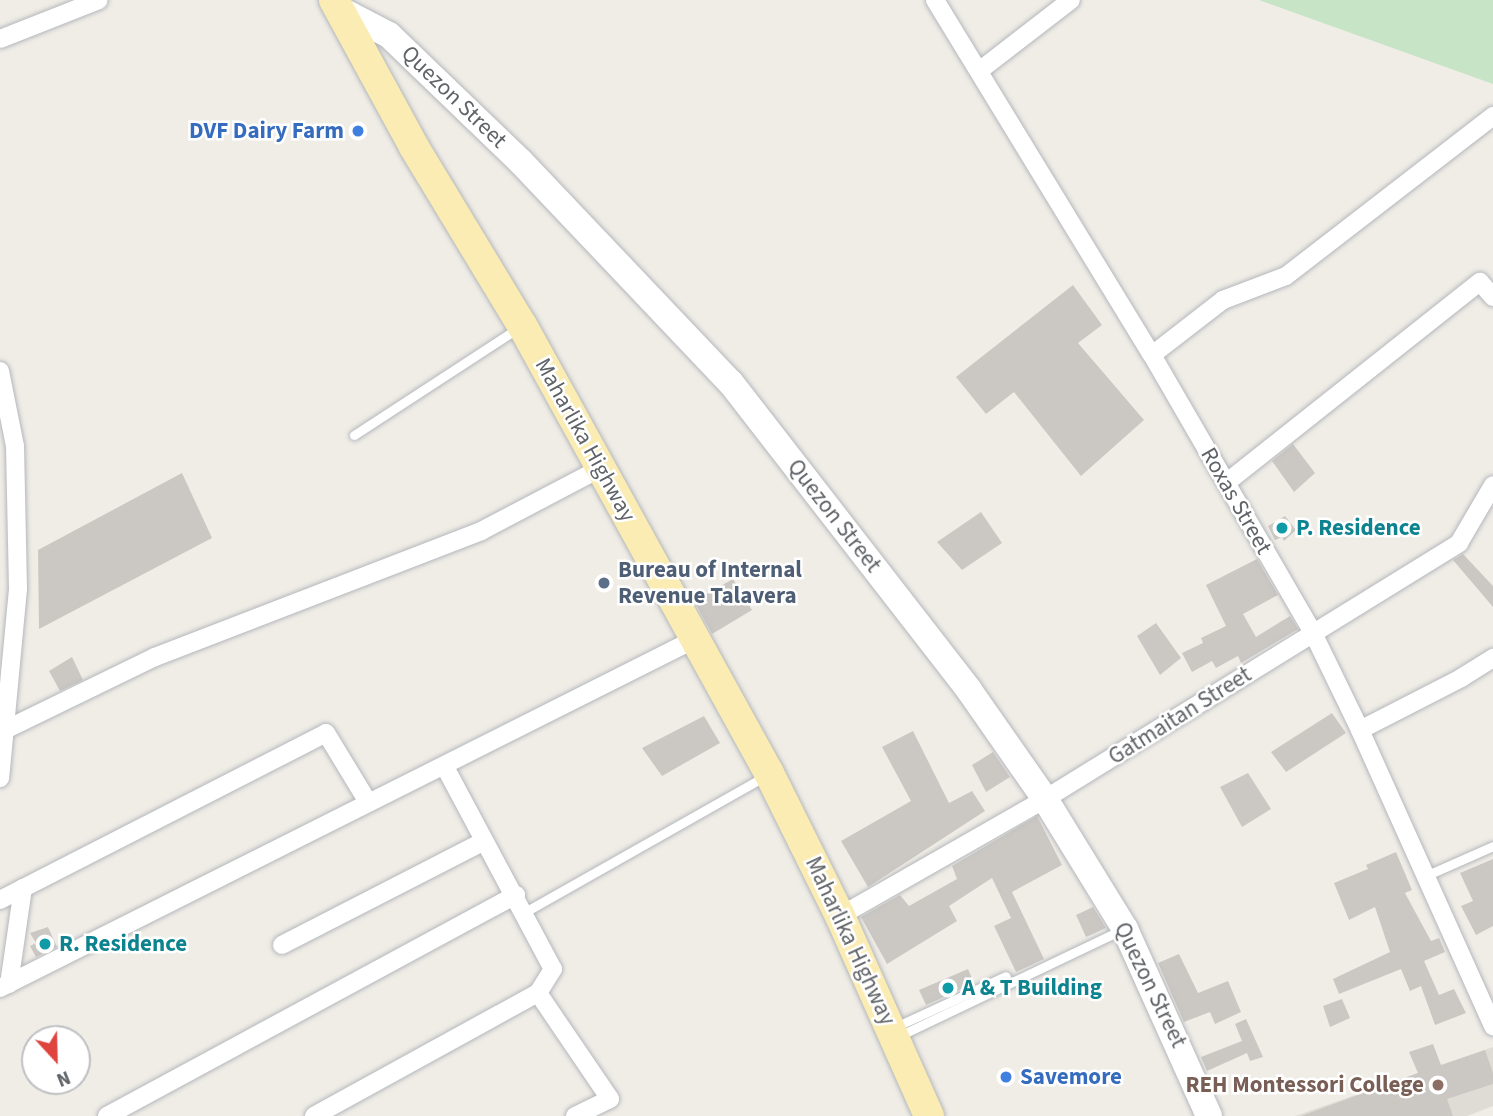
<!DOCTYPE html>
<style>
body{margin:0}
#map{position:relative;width:1493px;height:1116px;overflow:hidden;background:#f0ede7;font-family:"Source Sans 3",sans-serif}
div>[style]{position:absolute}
.education>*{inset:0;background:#dfdcd5}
.green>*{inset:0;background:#c7e5c6}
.building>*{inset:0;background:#cbc8c4}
.roads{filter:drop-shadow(0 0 2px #b4b7bb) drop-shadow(0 0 2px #b4b7bb)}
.lane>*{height:9px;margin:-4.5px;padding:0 4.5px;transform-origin:4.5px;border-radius:4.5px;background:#fff}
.street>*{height:18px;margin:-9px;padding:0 9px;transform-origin:9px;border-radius:9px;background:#fff}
.secondary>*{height:26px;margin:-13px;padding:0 13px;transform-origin:13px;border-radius:13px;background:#fff}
.primary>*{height:30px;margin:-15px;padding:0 15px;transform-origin:15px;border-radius:15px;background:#faecb2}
.dots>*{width:19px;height:19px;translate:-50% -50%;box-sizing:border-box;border:4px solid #fff;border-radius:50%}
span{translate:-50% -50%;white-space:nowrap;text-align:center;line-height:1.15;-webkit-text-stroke:5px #fff;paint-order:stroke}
.street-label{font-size:23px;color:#5f6266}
.shop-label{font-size:23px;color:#366cbe;font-weight:700}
.right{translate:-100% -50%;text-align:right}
.left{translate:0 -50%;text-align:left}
.culture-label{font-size:23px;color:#0d838f;font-weight:700}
.service-label{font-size:23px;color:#4e5e75;font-weight:700}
.education-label{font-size:23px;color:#785e54;font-weight:700}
.north{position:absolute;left:21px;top:1025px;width:70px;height:70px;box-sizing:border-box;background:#fff;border:2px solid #bfc0c2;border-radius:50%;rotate:158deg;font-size:19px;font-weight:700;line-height:28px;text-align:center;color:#5f6266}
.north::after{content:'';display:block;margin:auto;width:24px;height:32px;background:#df453e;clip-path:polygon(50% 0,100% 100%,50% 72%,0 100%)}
</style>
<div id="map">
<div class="education">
<div style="clip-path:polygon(1493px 1047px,1493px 1106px,1467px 1116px,1295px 1116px)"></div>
</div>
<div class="green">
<div style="clip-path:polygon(1259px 0,1493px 0,1493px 84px)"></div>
</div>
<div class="building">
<div style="clip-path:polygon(1073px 285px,1102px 325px,1078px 343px,1144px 420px,1081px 476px,1014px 392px,986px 414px,956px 377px)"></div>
<div style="clip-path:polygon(1293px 444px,1315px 473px,1294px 492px,1272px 461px)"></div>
<div style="clip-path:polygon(182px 473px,212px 538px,39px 629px,38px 550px)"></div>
<div style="clip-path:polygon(981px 512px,1002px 543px,962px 570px,937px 542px)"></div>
<div style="clip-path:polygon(1285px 516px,1296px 530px,1284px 541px,1282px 537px,1275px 540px,1268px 526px)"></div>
<div style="clip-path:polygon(1463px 554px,1493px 586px,1493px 607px,1453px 560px)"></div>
<div style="clip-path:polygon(1257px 559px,1278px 595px,1243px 614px,1256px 637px,1290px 616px,1298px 629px,1241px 663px,1238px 656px,1216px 668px,1212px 661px,1192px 672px,1182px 653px,1203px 643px,1201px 638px,1226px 626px,1206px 585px)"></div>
<div style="clip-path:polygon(733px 579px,752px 610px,712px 634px,694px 601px)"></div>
<div style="clip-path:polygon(1156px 623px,1181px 658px,1160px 675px,1137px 636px)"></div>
<div style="clip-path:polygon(72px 657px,83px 680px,60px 691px,49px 671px)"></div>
<div style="clip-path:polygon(1332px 713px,1346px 733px,1286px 772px,1271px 752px)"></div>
<div style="clip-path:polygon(704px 716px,720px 743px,662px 776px,642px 748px)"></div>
<div style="clip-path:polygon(913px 731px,949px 803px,972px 791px,985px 811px,868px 887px,841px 841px,911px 801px,882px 747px)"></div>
<div style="clip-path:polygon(993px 752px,1010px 777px,986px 792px,972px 765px)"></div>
<div style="clip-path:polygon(1248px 773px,1271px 809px,1242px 827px,1220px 787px)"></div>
<div style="clip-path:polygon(1037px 816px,1062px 865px,1012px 892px,1044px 959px,1016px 972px,994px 926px,1011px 918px,992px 878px,949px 906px,957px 921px,887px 964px,861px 917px,900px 895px,909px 906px,957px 879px,952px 866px)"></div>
<div style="clip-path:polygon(1396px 852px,1412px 890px,1405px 893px,1431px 941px,1439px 938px,1445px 952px,1424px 961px,1439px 995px,1454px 989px,1466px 1013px,1435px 1025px,1421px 986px,1410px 991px,1401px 969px,1339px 994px,1333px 979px,1390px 952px,1375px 907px,1349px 920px,1334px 883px,1368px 869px,1366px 865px)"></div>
<div style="clip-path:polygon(1493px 859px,1493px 926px,1476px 935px,1461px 906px,1473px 901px,1460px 873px)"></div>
<div style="clip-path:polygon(1093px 907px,1106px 928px,1086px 937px,1076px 915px)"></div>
<div style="clip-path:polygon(48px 927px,57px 947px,36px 957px,30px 946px,36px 943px,30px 933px)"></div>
<div style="clip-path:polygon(1179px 954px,1198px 993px,1228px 981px,1241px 1012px,1215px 1024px,1210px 1012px,1184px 1022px,1158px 963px)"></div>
<div style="clip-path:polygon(968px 969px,974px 983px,926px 1005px,919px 990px)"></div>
<div style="clip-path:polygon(1342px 999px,1350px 1018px,1330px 1027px,1323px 1006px)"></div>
<div style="clip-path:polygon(1246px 1019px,1263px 1057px,1250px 1061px,1247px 1053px,1207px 1071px,1201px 1057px,1242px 1041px,1235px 1024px)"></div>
<div style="clip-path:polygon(1433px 1044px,1441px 1065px,1485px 1050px,1493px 1073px,1493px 1084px,1447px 1099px,1453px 1116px,1301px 1116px,1418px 1073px,1409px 1052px)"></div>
</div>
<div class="roads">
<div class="lane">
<div style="left:354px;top:435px;width:196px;rotate:-33.1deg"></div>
<div style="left:1425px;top:876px;width:74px;rotate:-23.8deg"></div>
<div style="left:525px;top:912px;width:276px;rotate:-29.5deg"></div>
<div style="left:893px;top:1028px;width:124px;rotate:-24.7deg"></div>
<div style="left:899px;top:1036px;width:248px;rotate:-25.5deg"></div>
</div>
<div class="street">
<div style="left:935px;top:0;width:416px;rotate:58.6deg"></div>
<div style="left:1152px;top:355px;width:321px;rotate:59.9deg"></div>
<div style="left:1313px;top:633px;width:108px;rotate:64.1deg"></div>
<div style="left:1360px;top:730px;width:325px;rotate:65.8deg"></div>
<div style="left:0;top:39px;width:106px;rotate:-21.5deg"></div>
<div style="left:979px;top:71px;width:116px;rotate:-37.7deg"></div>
<div style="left:1152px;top:355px;width:90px;rotate:-37.8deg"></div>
<div style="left:1223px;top:300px;width:67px;rotate:-20.9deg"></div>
<div style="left:1286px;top:276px;width:262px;rotate:-37.7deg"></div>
<div style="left:0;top:371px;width:76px;rotate:78.7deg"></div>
<div style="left:15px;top:446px;width:143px;rotate:88.8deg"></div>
<div style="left:18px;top:589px;width:190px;rotate:95.4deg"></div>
<div style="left:1226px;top:483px;width:324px;rotate:-38.4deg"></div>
<div style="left:1480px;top:282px;width:20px;rotate:49deg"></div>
<div style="left:5px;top:730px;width:167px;rotate:-26deg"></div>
<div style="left:155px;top:657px;width:350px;rotate:-21.1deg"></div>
<div style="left:481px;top:531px;width:136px;rotate:-27.7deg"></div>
<div style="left:1360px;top:730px;width:114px;rotate:-27.2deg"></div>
<div style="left:1461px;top:678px;width:38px;rotate:-32deg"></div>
<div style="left:445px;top:767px;width:229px;rotate:61.9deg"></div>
<div style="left:553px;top:969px;width:28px;rotate:122deg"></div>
<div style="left:538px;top:993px;width:128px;rotate:55.8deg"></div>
<div style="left:610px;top:1099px;width:39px;rotate:154deg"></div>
<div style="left:0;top:900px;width:366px;rotate:-27.1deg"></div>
<div style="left:326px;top:733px;width:81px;rotate:58.7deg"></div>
<div style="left:840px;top:916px;width:236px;rotate:-29.7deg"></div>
<div style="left:1045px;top:799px;width:487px;rotate:-31.7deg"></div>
<div style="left:1459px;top:543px;width:67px;rotate:-59.6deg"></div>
<div style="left:282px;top:945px;width:227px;rotate:-27.2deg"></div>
<div style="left:9px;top:984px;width:97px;rotate:-81.7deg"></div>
<div style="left:0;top:988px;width:778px;rotate:-26.66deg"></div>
<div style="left:107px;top:1116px;width:465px;rotate:-28.4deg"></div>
<div style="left:314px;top:1116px;width:256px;rotate:-28.8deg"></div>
</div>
<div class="secondary">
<div style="left:341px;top:10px;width:54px;rotate:27.5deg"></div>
<div style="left:389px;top:35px;width:183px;rotate:43.9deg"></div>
<div style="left:521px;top:162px;width:305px;rotate:46.5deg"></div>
<div style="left:731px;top:383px;width:388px;rotate:52.2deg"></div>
<div style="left:969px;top:690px;width:133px;rotate:55.1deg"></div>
<div style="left:1045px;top:799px;width:153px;rotate:58.4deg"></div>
<div style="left:1125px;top:929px;width:205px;rotate:65.8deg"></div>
</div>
<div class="primary">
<div style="left:334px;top:0;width:167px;rotate:61.4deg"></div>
<div style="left:414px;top:147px;width:208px;rotate:58.8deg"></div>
<div style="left:522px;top:325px;width:512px;rotate:61.13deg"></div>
<div style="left:769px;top:773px;width:160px;rotate:63.6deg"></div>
<div style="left:840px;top:916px;width:219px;rotate:66deg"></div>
</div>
</div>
<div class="dots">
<div style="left:358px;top:131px;background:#3f7fe0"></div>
<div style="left:1282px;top:528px;background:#0f9aa8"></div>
<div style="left:604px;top:583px;background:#5c6f8a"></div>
<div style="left:45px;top:944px;background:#0f9aa8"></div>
<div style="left:948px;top:988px;background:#0f9aa8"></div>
<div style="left:1006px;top:1077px;background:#3f7fe0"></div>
<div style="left:1438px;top:1085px;background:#8d6e63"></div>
</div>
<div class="street-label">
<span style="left:454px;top:97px;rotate:44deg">Quezon Street</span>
<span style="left:585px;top:440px;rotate:61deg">Maharlika Highway</span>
<span style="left:1236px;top:501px;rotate:60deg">Roxas Street</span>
<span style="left:834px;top:516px;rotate:52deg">Quezon Street</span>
<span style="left:1180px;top:716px;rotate:-32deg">Gatmaitan Street</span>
<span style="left:850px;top:941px;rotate:65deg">Maharlika Highway</span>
<span style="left:1150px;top:985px;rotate:64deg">Quezon Street</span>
</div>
<div class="shop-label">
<span class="right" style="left:344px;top:131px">DVF Dairy Farm</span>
<span class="left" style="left:1020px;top:1077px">Savemore</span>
</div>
<div class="culture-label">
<span class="left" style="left:1296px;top:528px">P. Residence</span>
<span class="left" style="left:59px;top:944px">R. Residence</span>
<span class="left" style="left:962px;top:988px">A &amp; T Building</span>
</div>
<div class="service-label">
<span class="left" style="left:618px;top:583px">Bureau of Internal<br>Revenue Talavera</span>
</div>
<div class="education-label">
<span class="right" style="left:1424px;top:1085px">REH Montessori College</span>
</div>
<div class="north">N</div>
</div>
